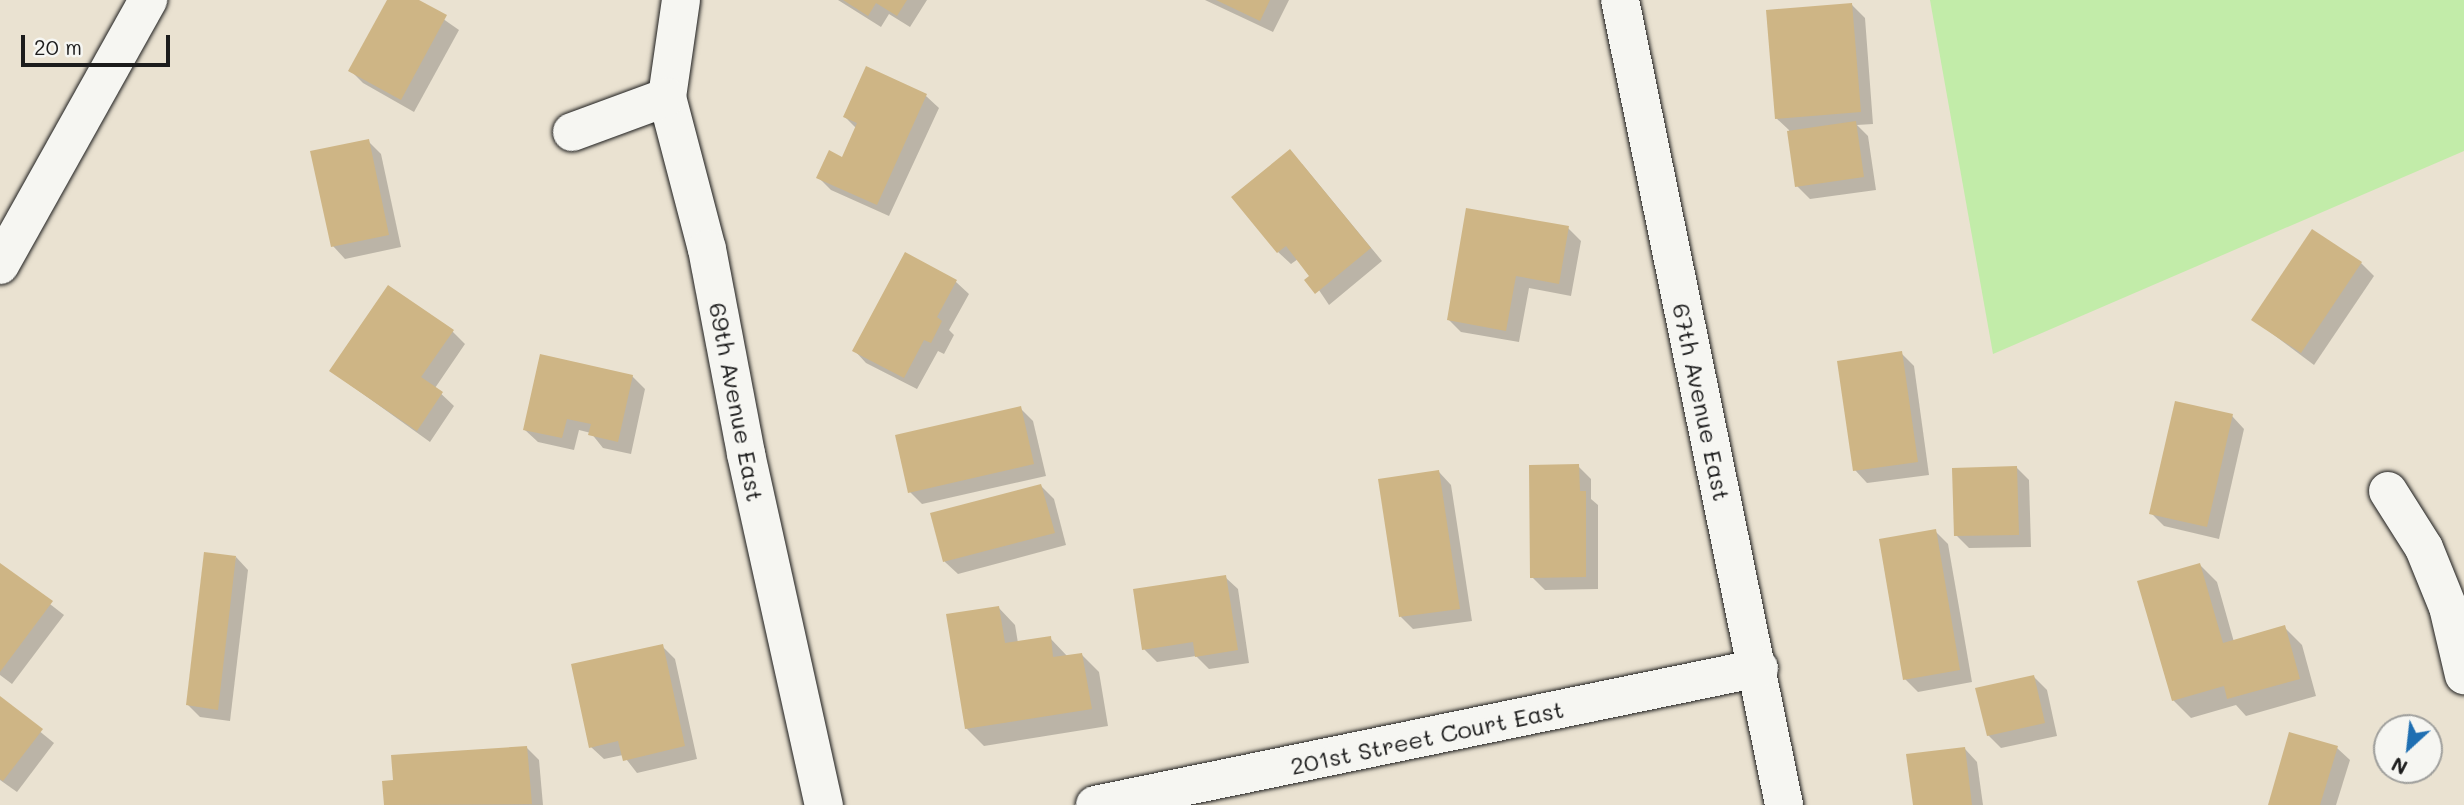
<!DOCTYPE html>
<style>
body{margin:0}
#map{position:relative;width:2464px;height:805px;overflow:hidden;background:#eae2d1;font-family:Mali,sans-serif}
div>[style]{position:absolute}
.green>*{inset:0;background:#c2eca9}
.shadow>*{inset:0;background:#0003}
.building>*{inset:0;background:#ceb585}
.roads{filter:drop-shadow(0 0 2px #1c1c1c) drop-shadow(0 0 2px #1c1c1c)}
.minor>*{height:38px;margin:-19px;padding:0 19px;transform-origin:19px;border-radius:19px;background:#f6f6f2}
span{translate:-50% -50%;white-space:nowrap;text-align:center;line-height:1.15;-webkit-text-stroke:5px #f6f6f2;paint-order:stroke}
.street-label{font-size:24px;color:#1c1c1c}
.north{position:absolute;left:2373px;top:714px;width:70px;height:70px;box-sizing:border-box;background:#f6f6f2;border:2px solid #9f9f9c;border-radius:50%;rotate:207deg;font-size:19px;font-weight:700;line-height:28px;text-align:center;color:#1c1c1c}
.north::after{content:'';display:block;margin:auto;width:24px;height:32px;background:#1f6fb2;clip-path:polygon(50% 0,100% 100%,50% 72%,0 100%)}
.scale{position:absolute;left:21px;top:35px;width:149px;height:32px;box-sizing:border-box;border:4px solid #1c1c1c;border-top:0;padding-left:9px;font-size:21px;line-height:24px;white-space:nowrap;color:#1c1c1c;-webkit-text-stroke:5px #f6f6f2;paint-order:stroke}
</style>
<div id="map">
<div class="green">
<div style="clip-path:polygon(1930px 0,2464px 0,2464px 151px,1993px 354px)"></div>
</div>
<div class="shadow">
<div style="clip-path:polygon(389px 0,416px 0,459px 30px,414px 112px,363px 83px,350px 70px)"></div>
<div style="clip-path:polygon(838px 0,927px 0,910px 27px,889px 14px,881px 27px)"></div>
<div style="clip-path:polygon(1205px 0,1289px 0,1273px 32px)"></div>
<div style="clip-path:polygon(1852px 5px,1865px 18px,1873px 124px,1857px 125px,1868px 136px,1876px 190px,1810px 199px,1797px 186px,1789px 130px,1776px 118px)"></div>
<div style="clip-path:polygon(926px 96px,939px 108px,889px 216px,831px 190px,818px 177px,843px 159px,857px 129px,845px 117px)"></div>
<div style="clip-path:polygon(368px 141px,381px 154px,401px 247px,345px 259px,333px 246px)"></div>
<div style="clip-path:polygon(1302px 164px,1382px 261px,1329px 305px,1298px 259px,1291px 264px,1278px 252px)"></div>
<div style="clip-path:polygon(1568px 228px,1581px 241px,1571px 296px,1529px 288px,1519px 342px,1461px 332px,1448px 319px)"></div>
<div style="clip-path:polygon(906px 254px,956px 282px,969px 294px,949px 330px,954px 335px,944px 354px,938px 351px,917px 389px,866px 363px,854px 350px)"></div>
<div style="clip-path:polygon(2361px 263px,2374px 276px,2314px 365px,2254px 320px)"></div>
<div style="clip-path:polygon(452px 331px,465px 344px,435px 388px,454px 406px,430px 442px,331px 371px)"></div>
<div style="clip-path:polygon(1901px 353px,1914px 366px,1929px 475px,1867px 483px,1855px 470px)"></div>
<div style="clip-path:polygon(632px 376px,645px 389px,631px 454px,603px 448px,591px 433px,579px 430px,574px 450px,538px 442px,525px 430px)"></div>
<div style="clip-path:polygon(1020px 408px,1033px 421px,1046px 476px,922px 504px,910px 492px)"></div>
<div style="clip-path:polygon(2232px 416px,2244px 429px,2219px 539px,2164px 526px,2151px 513px)"></div>
<div style="clip-path:polygon(1578px 466px,1591px 479px,1591px 499px,1598px 505px,1598px 589px,1545px 590px,1532px 577px)"></div>
<div style="clip-path:polygon(2017px 468px,2029px 480px,2031px 547px,1969px 548px,1956px 535px)"></div>
<div style="clip-path:polygon(1439px 472px,1451px 485px,1472px 621px,1413px 629px,1401px 617px)"></div>
<div style="clip-path:polygon(1041px 486px,1054px 499px,1066px 545px,958px 574px,945px 562px,933px 514px)"></div>
<div style="clip-path:polygon(1935px 531px,1948px 544px,1972px 682px,1918px 692px,1905px 679px)"></div>
<div style="clip-path:polygon(236px 557px,248px 570px,230px 721px,200px 717px,187px 704px)"></div>
<div style="clip-path:polygon(0 565px,64px 615px,12px 684px,0 675px)"></div>
<div style="clip-path:polygon(2200px 565px,2217px 582px,2234px 642px,2284px 627px,2302px 645px,2316px 696px,2246px 716px,2236px 705px,2191px 718px,2173px 700px)"></div>
<div style="clip-path:polygon(1225px 577px,1238px 589px,1249px 663px,1209px 669px,1196px 656px,1157px 662px,1144px 649px)"></div>
<div style="clip-path:polygon(998px 607px,1015px 625px,1018px 643px,1050px 638px,1068px 657px,1082px 655px,1099px 672px,1108px 726px,984px 746px,966px 728px)"></div>
<div style="clip-path:polygon(662px 646px,675px 659px,697px 759px,637px 773px,623px 755px,604px 759px,591px 747px)"></div>
<div style="clip-path:polygon(2034px 677px,2047px 690px,2057px 736px,2001px 748px,1988px 735px)"></div>
<div style="clip-path:polygon(0 699px,54px 743px,17px 792px,0 780px)"></div>
<div style="clip-path:polygon(527px 748px,539px 760px,543px 805px,386px 805px,384px 783px)"></div>
<div style="clip-path:polygon(2337px 748px,2350px 760px,2336px 805px,2270px 805px)"></div>
<div style="clip-path:polygon(1965px 749px,1977px 762px,1983px 805px,1914px 805px)"></div>
</div>
<div class="building">
<div style="clip-path:polygon(387px 0,419px 0,447px 15px,401px 100px,348px 71px)"></div>
<div style="clip-path:polygon(843px 0,907px 0,897px 16px,876px 3px,868px 16px)"></div>
<div style="clip-path:polygon(1216px 0,1270px 0,1260px 21px)"></div>
<div style="clip-path:polygon(1852px 3px,1861px 112px,1775px 119px,1766px 10px)"></div>
<div style="clip-path:polygon(866px 66px,927px 94px,877px 205px,816px 178px,829px 150px,842px 157px,857px 123px,843px 117px)"></div>
<div style="clip-path:polygon(1856px 121px,1864px 177px,1795px 187px,1787px 131px)"></div>
<div style="clip-path:polygon(369px 139px,389px 235px,331px 247px,310px 151px)"></div>
<div style="clip-path:polygon(1290px 149px,1371px 248px,1315px 294px,1304px 280px,1309px 276px,1286px 246px,1277px 253px,1231px 197px)"></div>
<div style="clip-path:polygon(1466px 208px,1569px 226px,1559px 284px,1516px 276px,1506px 331px,1447px 320px)"></div>
<div style="clip-path:polygon(2312px 229px,2362px 262px,2301px 353px,2251px 320px)"></div>
<div style="clip-path:polygon(905px 252px,957px 280px,937px 317px,942px 321px,931px 343px,924px 340px,904px 378px,852px 351px)"></div>
<div style="clip-path:polygon(388px 285px,454px 330px,421px 377px,443px 392px,417px 431px,329px 371px)"></div>
<div style="clip-path:polygon(1902px 351px,1918px 462px,1853px 471px,1837px 361px)"></div>
<div style="clip-path:polygon(540px 354px,633px 375px,618px 442px,588px 435px,591px 424px,567px 419px,562px 438px,523px 430px)"></div>
<div style="clip-path:polygon(2175px 401px,2233px 414px,2207px 527px,2149px 514px)"></div>
<div style="clip-path:polygon(1021px 406px,1034px 464px,908px 493px,895px 435px)"></div>
<div style="clip-path:polygon(1579px 464px,1580px 491px,1586px 491px,1586px 577px,1530px 578px,1529px 465px)"></div>
<div style="clip-path:polygon(2017px 466px,2019px 535px,1954px 536px,1952px 468px)"></div>
<div style="clip-path:polygon(1439px 470px,1460px 609px,1399px 617px,1378px 479px)"></div>
<div style="clip-path:polygon(1041px 484px,1055px 533px,943px 562px,930px 513px)"></div>
<div style="clip-path:polygon(1936px 529px,1960px 670px,1903px 680px,1879px 539px)"></div>
<div style="clip-path:polygon(204px 552px,236px 556px,218px 710px,186px 705px)"></div>
<div style="clip-path:polygon(0 563px,53px 601px,0 672px)"></div>
<div style="clip-path:polygon(2200px 563px,2223px 643px,2285px 625px,2300px 679px,2227px 699px,2224px 686px,2172px 701px,2137px 581px)"></div>
<div style="clip-path:polygon(1226px 575px,1238px 650px,1195px 657px,1193px 642px,1142px 650px,1133px 589px)"></div>
<div style="clip-path:polygon(999px 606px,1005px 643px,1051px 636px,1053px 657px,1082px 653px,1092px 709px,965px 729px,946px 614px)"></div>
<div style="clip-path:polygon(663px 644px,685px 746px,623px 761px,618px 741px,589px 748px,571px 664px)"></div>
<div style="clip-path:polygon(2034px 675px,2045px 723px,1987px 736px,1975px 688px)"></div>
<div style="clip-path:polygon(0 696px,43px 729px,3px 781px,0 779px)"></div>
<div style="clip-path:polygon(2289px 732px,2338px 746px,2320px 805px,2268px 805px)"></div>
<div style="clip-path:polygon(527px 746px,532px 804px,384px 805px,382px 781px,393px 780px,391px 755px)"></div>
<div style="clip-path:polygon(1965px 747px,1972px 805px,1913px 805px,1906px 754px)"></div>
</div>
<div class="roads">
<div class="minor">
<div style="left:681px;top:0;width:98px;rotate:98.2deg"></div>
<div style="left:667px;top:97px;width:157px;rotate:75.3deg"></div>
<div style="left:707px;top:249px;width:209px;rotate:79.2deg"></div>
<div style="left:746px;top:454px;width:360px;rotate:77.5deg"></div>
<div style="left:1620px;top:0;width:822px;rotate:78.48deg"></div>
<div style="left:572px;top:132px;width:101px;rotate:-20.2deg"></div>
<div style="left:0;top:265px;width:304px;rotate:-60.8deg"></div>
<div style="left:2388px;top:491px;width:67px;rotate:57.7deg"></div>
<div style="left:2424px;top:548px;width:64px;rotate:67.9deg"></div>
<div style="left:2448px;top:607px;width:70px;rotate:76.8deg"></div>
<div style="left:1095px;top:805px;width:678px;rotate:-11.66deg"></div>
</div>
</div>
<div class="street-label">
<span style="left:737px;top:402px;rotate:79deg">69th Avenue East</span>
<span style="left:1702px;top:402px;rotate:78deg">67th Avenue East</span>
<span style="left:1427px;top:737px;rotate:-12deg">201st Street Court East</span>
</div>
<div class="north">N</div>
<div class="scale">20 m</div>
</div>
